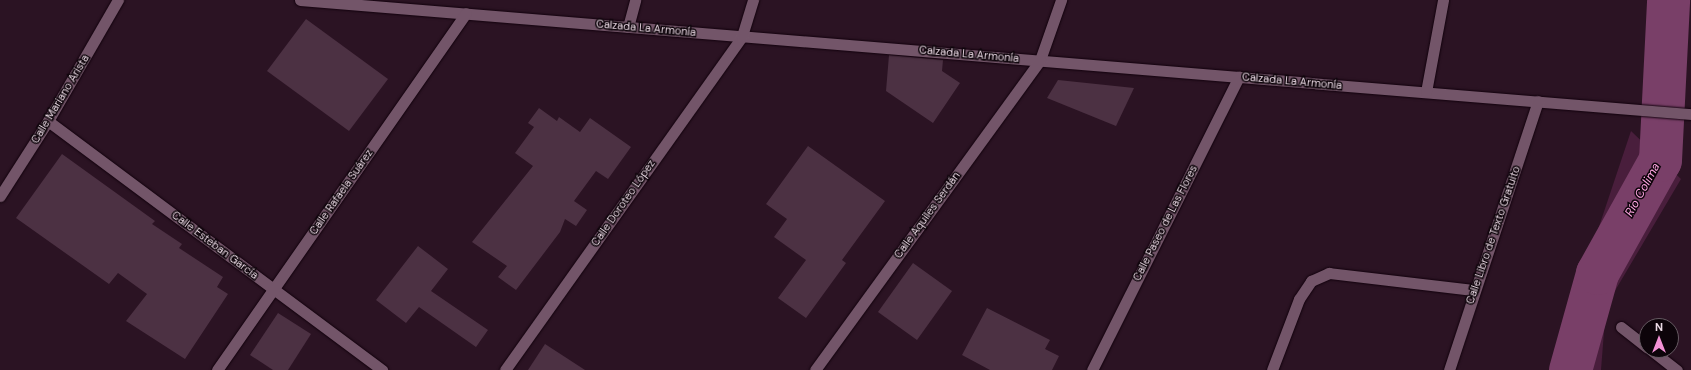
<!DOCTYPE html>
<meta charset="utf-8">
<style>
body{margin:0}
#map{position:relative;width:1691px;height:370px;overflow:hidden;background:#2b1323;font-family:"DM Sans",sans-serif}
div>[style]{position:absolute}
.green>*{inset:0;background:#491e3c}
.river>*{height:43px;margin:-21.5px;padding:0 21.5px;transform-origin:21.5px;border-radius:21.5px;background:#793f68}
.building>*{inset:0;background:#4c3143}
.roads{filter:drop-shadow(0 0 1px #12010d) drop-shadow(0 0 1px #12010d)}
.service>*{height:11px;margin:-5.5px;padding:0 5.5px;transform-origin:5.5px;border-radius:5.5px;background:#735569}
.minor>*{height:11px;margin:-5.5px;padding:0 5.5px;transform-origin:5.5px;border-radius:5.5px;background:#735569}
.tertiary>*{height:11px;margin:-5.5px;padding:0 5.5px;transform-origin:5.5px;border-radius:5.5px;background:#735569}
span{translate:-50% -50%;white-space:nowrap;text-align:center;line-height:1.15;-webkit-text-stroke:3px #0d040a;paint-order:stroke}
.street-label{font-size:11px;color:#ebdae5}
.water-label{font-size:12px;color:#ffa6e2;font-style:italic}
.north{position:absolute;left:1639px;top:318px;width:40px;height:40px;box-sizing:border-box;background:#0d040a;border:1px solid #665a62;border-radius:50%;rotate:0deg;font-size:11px;font-weight:700;line-height:16px;text-align:center;color:#ebdae5}
.north::after{content:'';display:block;margin:auto;width:14px;height:18px;background:#f391d5;clip-path:polygon(50% 0,100% 100%,50% 72%,0 100%)}
</style>
<div id="map">
<div class="green">
<div style="clip-path:polygon(1631px 131px,1681px 179px,1606px 306px,1601px 370px,1551px 370px)"></div>
</div>
<div class="river">
<div style="left:1570px;top:370px;width:101px;rotate:-74.4deg"></div>
<div style="left:1597px;top:273px;width:129px;rotate:-60.9deg"></div>
<div style="left:1660px;top:160px;width:160px;rotate:-87.1deg"></div>
</div>
<div class="building">
<div style="clip-path:polygon(306px 19px,388px 79px,349px 131px,267px 71px)"></div>
<div style="clip-path:polygon(889px 55px,943px 60px,942px 71px,960px 83px,933px 123px,886px 91px)"></div>
<div style="clip-path:polygon(1058px 80px,1134px 88px,1116px 126px,1047px 98px)"></div>
<div style="clip-path:polygon(539px 108px,557px 121px,559px 117px,580px 132px,590px 118px,631px 147px,608px 179px,596px 171px,574px 201px,587px 210px,576px 226px,565px 219px,560px 232px,516px 290px,498px 277px,507px 266px,472px 242px,533px 166px,515px 153px,534px 127px,528px 123px)"></div>
<div style="clip-path:polygon(808px 146px,885px 201px,842px 260px,846px 263px,806px 318px,778px 298px,806px 260px,774px 237px,787px 219px,766px 204px)"></div>
<div style="clip-path:polygon(62px 154px,155px 221px,152px 224px,182px 244px,179px 248px,223px 277px,217px 287px,228px 294px,185px 359px,126px 321px,147px 294px,118px 273px,109px 284px,16px 218px)"></div>
<div style="clip-path:polygon(418px 246px,448px 269px,431px 291px,488px 330px,476px 347px,419px 307px,406px 323px,376px 300px)"></div>
<div style="clip-path:polygon(913px 263px,952px 291px,917px 340px,878px 312px)"></div>
<div style="clip-path:polygon(987px 308px,1050px 340px,1045px 349px,1059px 356px,1052px 370px,990px 370px,962px 355px)"></div>
<div style="clip-path:polygon(278px 313px,311px 334px,288px 370px,273px 370px,250px 355px)"></div>
<div style="clip-path:polygon(545px 344px,585px 370px,528px 370px)"></div>
</div>
<div class="roads">
<div class="service">
<div style="left:628px;top:27px;width:28px;rotate:-75deg"></div>
</div>
<div class="minor">
<div style="left:300px;top:0;width:1396px;rotate:4.69deg"></div>
<div style="left:1040px;top:60px;width:64px;rotate:-70.7deg"></div>
<div style="left:1426px;top:92px;width:94px;rotate:-79.5deg"></div>
<div style="left:48px;top:121px;width:417px;rotate:36.7deg"></div>
<div style="left:1621px;top:327px;width:33px;rotate:38deg"></div>
<div style="left:1651px;top:350px;width:33px;rotate:38deg"></div>
<div style="left:217px;top:370px;width:435px;rotate:-55.1deg"></div>
<div style="left:505px;top:370px;width:410px;rotate:-54.6deg"></div>
<div style="left:1092px;top:370px;width:328px;rotate:-63.4deg"></div>
<div style="left:1272px;top:370px;width:76px;rotate:-69.2deg"></div>
<div style="left:1299px;top:299px;width:22px;rotate:-56deg"></div>
<div style="left:1311px;top:281px;width:20px;rotate:-24deg"></div>
<div style="left:1329px;top:273px;width:146px;rotate:6.7deg"></div>
<div style="left:1449px;top:370px;width:283px;rotate:-71.7deg"></div>
</div>
<div class="tertiary">
<div style="left:742px;top:36px;width:38px;rotate:-73deg"></div>
<div style="left:0;top:196px;width:89px;rotate:-57.4deg"></div>
<div style="left:48px;top:121px;width:140px;rotate:-60deg"></div>
<div style="left:815px;top:370px;width:383px;rotate:-54deg"></div>
</div>
</div>
<div class="street-label">
<span style="left:646px;top:28px;rotate:5deg">Calzada La Armonía</span>
<span style="left:969px;top:54px;rotate:5deg">Calzada La Armonía</span>
<span style="left:1292px;top:81px;rotate:5deg">Calzada La Armonía</span>
<span style="left:60px;top:99px;rotate:-59deg">Calle Mariano Arista</span>
<span style="left:341px;top:192px;rotate:-55deg">Calle Rafaela Suárez</span>
<span style="left:623px;top:203px;rotate:-55deg">Calle Doroteo López</span>
<span style="left:927px;top:215px;rotate:-54deg">Calle Aquiles Serdán</span>
<span style="left:1165px;top:223px;rotate:-63deg">Calle Paseo de Las Flores</span>
<span style="left:1493px;top:235px;rotate:-71deg">Calle Libro de Texto Gratuito</span>
<span style="left:215px;top:245px;rotate:37deg">Calle Esteban García</span>
</div>
<div class="water-label">
<span style="left:1643px;top:190px;rotate:-61deg">Río Colima</span>
</div>
<div class="north">N</div>
</div>
